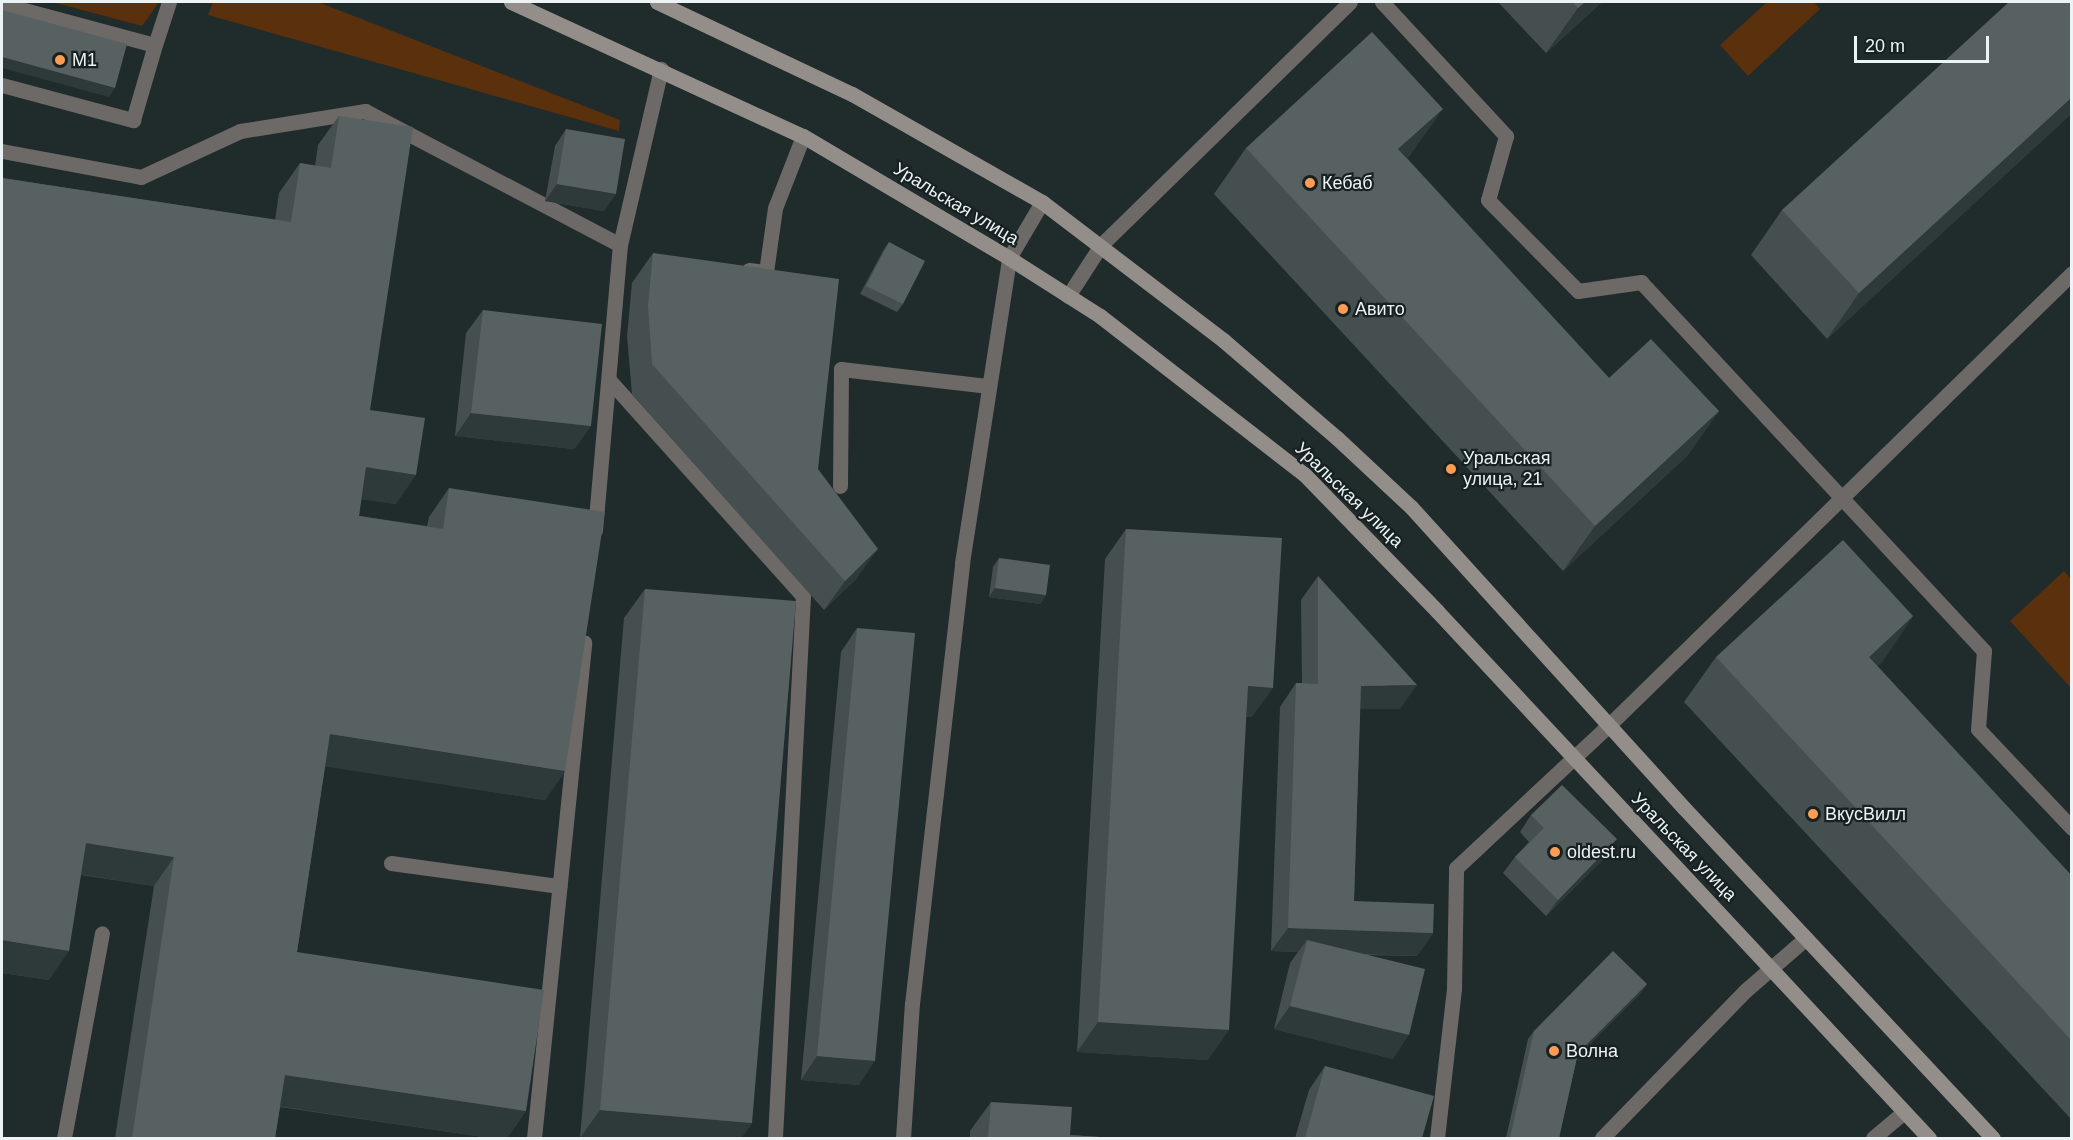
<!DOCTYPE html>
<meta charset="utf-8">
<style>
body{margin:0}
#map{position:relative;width:2073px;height:1140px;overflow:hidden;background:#202b2c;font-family:Arial,sans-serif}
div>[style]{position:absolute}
.green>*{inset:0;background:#5a300d}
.service>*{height:15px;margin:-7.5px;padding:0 7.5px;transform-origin:7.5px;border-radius:7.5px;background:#6d6967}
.secondary>*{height:15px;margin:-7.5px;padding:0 7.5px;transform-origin:7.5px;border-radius:7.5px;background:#948e8a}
.wall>*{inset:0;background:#454f50}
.shaded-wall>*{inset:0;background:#2e393a}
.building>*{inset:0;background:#576162}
.dots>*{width:16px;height:16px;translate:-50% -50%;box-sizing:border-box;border:3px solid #172122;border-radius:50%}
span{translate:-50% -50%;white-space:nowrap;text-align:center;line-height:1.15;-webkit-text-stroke:4.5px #172122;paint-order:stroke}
.poi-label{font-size:18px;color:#ecf3f4}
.left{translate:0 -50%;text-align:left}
.street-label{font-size:18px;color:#ecf3f4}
.frame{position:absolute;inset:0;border:3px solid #ecf3f4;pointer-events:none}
.scale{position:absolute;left:1854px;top:36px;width:135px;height:27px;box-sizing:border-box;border:3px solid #ecf3f4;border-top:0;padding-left:8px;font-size:18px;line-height:21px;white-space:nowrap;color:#ecf3f4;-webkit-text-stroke:4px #172122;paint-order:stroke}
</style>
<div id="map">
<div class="green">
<div style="clip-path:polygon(52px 2px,159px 2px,142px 26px)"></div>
<div style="clip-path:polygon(213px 2px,318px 2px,620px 120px,619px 131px,208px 15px)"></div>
<div style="clip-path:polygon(1767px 2px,1814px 2px,1820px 9px,1748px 76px,1720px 45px)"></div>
<div style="clip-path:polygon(2064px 571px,2071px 579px,2071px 688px,2010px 621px)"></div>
</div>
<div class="service">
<div style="left:1382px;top:2px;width:183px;rotate:47.2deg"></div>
<div style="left:1506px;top:136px;width:66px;rotate:105.7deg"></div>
<div style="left:1488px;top:200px;width:128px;rotate:45.3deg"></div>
<div style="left:1578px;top:291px;width:64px;rotate:-8.1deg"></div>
<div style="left:1641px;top:282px;width:504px;rotate:47.09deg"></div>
<div style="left:1984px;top:651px;width:78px;rotate:94.4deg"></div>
<div style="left:1978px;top:729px;width:137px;rotate:46.5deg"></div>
<div style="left:2px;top:4px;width:158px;rotate:15deg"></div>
<div style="left:155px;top:45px;width:45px;rotate:-72deg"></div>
<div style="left:2px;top:85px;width:136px;rotate:15deg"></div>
<div style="left:133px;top:120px;width:78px;rotate:-73.7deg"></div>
<div style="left:2px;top:151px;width:141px;rotate:10.6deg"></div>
<div style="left:141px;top:177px;width:109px;rotate:-24.9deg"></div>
<div style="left:240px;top:131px;width:127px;rotate:-9.1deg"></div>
<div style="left:365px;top:111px;width:288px;rotate:27.7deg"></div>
<div style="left:749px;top:270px;width:17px;rotate:7deg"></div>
<div style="left:766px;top:272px;width:65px;rotate:-82deg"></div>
<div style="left:775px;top:208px;width:77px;rotate:-68.7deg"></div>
<div style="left:1068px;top:296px;width:61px;rotate:-57.1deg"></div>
<div style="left:1101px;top:245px;width:348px;rotate:-44.3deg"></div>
<div style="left:610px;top:381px;width:289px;rotate:48.1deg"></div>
<div style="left:803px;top:596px;width:543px;rotate:92.96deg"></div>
<div style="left:840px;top:486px;width:117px;rotate:-89.5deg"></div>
<div style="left:841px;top:369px;width:149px;rotate:6.6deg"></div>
<div style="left:595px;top:530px;width:286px;rotate:-85deg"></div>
<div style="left:620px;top:245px;width:181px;rotate:-76.9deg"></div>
<div style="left:391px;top:863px;width:170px;rotate:7.8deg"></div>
<div style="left:64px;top:1138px;width:208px;rotate:-79.5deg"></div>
<div style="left:534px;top:1138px;width:498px;rotate:-84.2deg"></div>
<div style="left:903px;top:1138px;width:134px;rotate:-86.2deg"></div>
<div style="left:912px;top:1004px;width:444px;rotate:-83.5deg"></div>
<div style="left:962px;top:563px;width:309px;rotate:-81.2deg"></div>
<div style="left:1009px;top:258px;width:65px;rotate:-59.5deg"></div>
<div style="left:1437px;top:1138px;width:151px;rotate:-83.5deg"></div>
<div style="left:1454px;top:988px;width:120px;rotate:-89deg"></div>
<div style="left:1456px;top:868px;width:209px;rotate:-43.1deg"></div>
<div style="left:1609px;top:725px;width:647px;rotate:-44.31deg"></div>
<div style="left:1602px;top:1138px;width:206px;rotate:-45.8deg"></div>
<div style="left:1746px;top:990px;width:79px;rotate:-40.9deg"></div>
<div style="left:1873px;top:1138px;width:40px;rotate:-40deg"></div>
</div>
<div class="secondary">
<div style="left:511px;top:2px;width:321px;rotate:24.7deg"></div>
<div style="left:803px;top:136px;width:239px;rotate:30.6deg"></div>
<div style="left:1009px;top:258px;width:108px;rotate:32.5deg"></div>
<div style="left:1100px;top:316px;width:258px;rotate:37.8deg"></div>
<div style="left:1304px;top:474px;width:191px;rotate:45.8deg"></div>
<div style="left:1437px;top:611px;width:721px;rotate:46.97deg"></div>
<div style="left:657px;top:2px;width:216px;rotate:25.3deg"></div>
<div style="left:852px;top:94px;width:219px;rotate:29.6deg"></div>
<div style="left:1042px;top:202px;width:228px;rotate:37.3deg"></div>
<div style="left:1223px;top:340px;width:150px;rotate:40.7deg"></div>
<div style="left:1337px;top:438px;width:101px;rotate:43deg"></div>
<div style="left:1411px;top:507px;width:406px;rotate:47.8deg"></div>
<div style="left:1684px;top:808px;width:452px;rotate:46.9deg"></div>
</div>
<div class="wall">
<div style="clip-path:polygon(1498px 2px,1602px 2px,1546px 53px)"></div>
<div style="clip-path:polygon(2072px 2px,2072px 113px,1827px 339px,1751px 255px,1782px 210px)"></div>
<div style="clip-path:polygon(339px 116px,370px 410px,396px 504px,361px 499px,359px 516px,427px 526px,429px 517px,449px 488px,565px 771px,545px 800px,325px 766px,297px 952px,526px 1111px,507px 1138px,490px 1138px,280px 1107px,275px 1138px,115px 1138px,154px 886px,81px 875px,49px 980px,2px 973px,2px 178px,275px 220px,279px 193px,300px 163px,315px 166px,318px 145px)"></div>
<div style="clip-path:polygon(566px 129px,604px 211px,545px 201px,555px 146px)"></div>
<div style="clip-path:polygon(1246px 148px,1411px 154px,1407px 158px,1609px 378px,1719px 411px,1687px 456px,1563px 571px,1214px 194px)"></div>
<div style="clip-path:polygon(889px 242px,903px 304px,897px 312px,860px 294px,883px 251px)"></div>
<div style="clip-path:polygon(653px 253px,818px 469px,857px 578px,824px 610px,632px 394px,627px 336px,632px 283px)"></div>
<div style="clip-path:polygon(483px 310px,591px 426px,574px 449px,455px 436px,466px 333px)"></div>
<div style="clip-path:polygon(1126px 529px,1252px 717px,1246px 717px,1208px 1060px,1077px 1052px,1105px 559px)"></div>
<div style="clip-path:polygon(999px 558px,1046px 595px,1040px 604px,989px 597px,993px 567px)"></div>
<div style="clip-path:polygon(1318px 576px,1400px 709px,1360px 709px,1354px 901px,1433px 933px,1417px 956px,1367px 955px,1393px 1059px,1274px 1029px,1290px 963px,1298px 952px,1271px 951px,1280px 707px,1296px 683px,1302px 683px,1301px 600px)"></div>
<div style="clip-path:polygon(645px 589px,752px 1123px,741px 1138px,580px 1138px,624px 618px)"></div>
<div style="clip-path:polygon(1913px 616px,1882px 662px,1877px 666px,2072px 876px,2072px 1120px,1684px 702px,1716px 657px)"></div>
<div style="clip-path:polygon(857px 628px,859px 1085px,801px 1080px,841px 652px)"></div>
<div style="clip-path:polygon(1531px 815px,1606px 856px,1546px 916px,1503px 873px,1515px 857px,1529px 842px,1520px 832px)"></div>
<div style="clip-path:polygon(1647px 984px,1641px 993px,1577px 1057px,1559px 1138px,1506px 1138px,1528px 1039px,1534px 1031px)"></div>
<div style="clip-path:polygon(1325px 1066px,1422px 1138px,1295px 1138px,1309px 1090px)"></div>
<div style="clip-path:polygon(991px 1102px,1070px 1135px,1116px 1138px,970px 1138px,970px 1131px)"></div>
</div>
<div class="shaded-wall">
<div style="clip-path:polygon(1585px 2px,1602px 2px,1546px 53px,1578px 8px)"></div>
<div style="clip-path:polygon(2px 57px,115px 88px,109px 97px,2px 68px)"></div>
<div style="clip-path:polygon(2072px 97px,2072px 113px,1827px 339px,1859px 293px)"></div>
<div style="clip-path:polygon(1443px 109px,1411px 154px,1367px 195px,1398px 149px)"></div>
<div style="clip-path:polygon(557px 184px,616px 194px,604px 211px,545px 201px)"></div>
<div style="clip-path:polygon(1719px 411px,1687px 456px,1563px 571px,1595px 526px)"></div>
<div style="clip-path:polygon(471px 413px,591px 426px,574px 449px,455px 436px)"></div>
<div style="clip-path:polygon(366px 467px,416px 475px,396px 504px,345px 497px)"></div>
<div style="clip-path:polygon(878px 549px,857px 578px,824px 610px,845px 581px)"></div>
<div style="clip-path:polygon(995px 588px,1046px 595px,1040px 604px,989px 597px)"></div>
<div style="clip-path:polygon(1913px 616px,1882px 662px,1837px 702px,1869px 657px)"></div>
<div style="clip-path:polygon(1417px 685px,1400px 709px,1345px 709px,1361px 686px)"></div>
<div style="clip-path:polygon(1248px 686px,1273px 688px,1252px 717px,1228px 716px)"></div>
<div style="clip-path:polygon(330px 734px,565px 771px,545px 800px,309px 764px)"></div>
<div style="clip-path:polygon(1617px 839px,1606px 856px,1546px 916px,1558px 900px)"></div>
<div style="clip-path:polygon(86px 843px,174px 857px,154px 886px,65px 872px)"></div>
<div style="clip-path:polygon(1288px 928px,1433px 933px,1417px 956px,1304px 952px,1307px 940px,1298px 952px,1271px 951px)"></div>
<div style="clip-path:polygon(2px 940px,69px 951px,49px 980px,2px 973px)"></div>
<div style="clip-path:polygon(1647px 984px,1641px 993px,1572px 1062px,1578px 1053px)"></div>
<div style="clip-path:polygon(1290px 1006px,1409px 1035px,1393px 1059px,1274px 1029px)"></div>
<div style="clip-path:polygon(1098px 1022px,1229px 1030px,1208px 1060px,1077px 1052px)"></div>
<div style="clip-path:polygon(817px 1056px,875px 1061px,859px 1085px,801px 1080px)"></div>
<div style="clip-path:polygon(285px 1075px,526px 1111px,507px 1138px,490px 1138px,264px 1104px)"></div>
<div style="clip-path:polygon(600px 1110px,752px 1123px,741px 1138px,580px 1138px)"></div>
</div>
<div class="building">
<div style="clip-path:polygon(1572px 2px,1585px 2px,1578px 8px)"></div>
<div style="clip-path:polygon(2009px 2px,2072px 2px,2072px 97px,1859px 293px,1782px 210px)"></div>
<div style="clip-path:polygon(2px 10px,127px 44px,115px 88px,2px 57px)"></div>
<div style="clip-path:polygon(1372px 32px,1443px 109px,1398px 149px,1609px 378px,1651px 339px,1719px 411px,1595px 526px,1246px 148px)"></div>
<div style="clip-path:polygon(339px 116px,413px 127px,370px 410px,425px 418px,416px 475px,366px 467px,359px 516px,443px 529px,449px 488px,605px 512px,565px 771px,330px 734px,297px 952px,544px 990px,526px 1111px,285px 1075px,275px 1138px,132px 1138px,174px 857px,86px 843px,69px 951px,2px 940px,2px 178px,291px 222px,300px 163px,331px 168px)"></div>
<div style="clip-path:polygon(566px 129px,625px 139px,616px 194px,557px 184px)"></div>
<div style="clip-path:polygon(889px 242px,925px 261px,903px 304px,866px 286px)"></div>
<div style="clip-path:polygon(653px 253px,839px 279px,818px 469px,878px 549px,845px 581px,652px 364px,648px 306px)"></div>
<div style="clip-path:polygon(483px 310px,602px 324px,591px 426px,471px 413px)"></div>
<div style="clip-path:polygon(1126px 529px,1282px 538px,1273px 688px,1248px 686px,1229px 1030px,1098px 1022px)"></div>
<div style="clip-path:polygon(1843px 540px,1913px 616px,1869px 657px,2072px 876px,2072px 1041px,1716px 657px)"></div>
<div style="clip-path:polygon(999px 558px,1050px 565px,1046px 595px,995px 588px)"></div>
<div style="clip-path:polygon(1318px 576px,1417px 685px,1361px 686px,1354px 901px,1434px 904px,1433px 933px,1288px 928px,1296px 683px,1318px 684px)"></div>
<div style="clip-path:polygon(645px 589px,796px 601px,752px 1123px,600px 1110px)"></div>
<div style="clip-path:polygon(857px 628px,915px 633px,875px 1061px,817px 1056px)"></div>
<div style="clip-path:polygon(1562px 785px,1617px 839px,1558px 900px,1515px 857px,1544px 828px,1531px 815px)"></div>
<div style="clip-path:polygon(1307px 940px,1425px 969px,1409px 1035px,1290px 1006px)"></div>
<div style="clip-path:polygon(1613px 951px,1647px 984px,1578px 1053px,1559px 1138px,1510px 1138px,1534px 1031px)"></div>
<div style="clip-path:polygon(1325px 1066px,1434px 1096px,1422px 1138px,1305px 1138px)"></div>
<div style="clip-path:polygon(991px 1102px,1072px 1107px,1070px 1135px,1116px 1138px,988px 1138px)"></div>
</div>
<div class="dots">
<div style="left:60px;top:60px;background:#fd9d54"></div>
<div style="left:1310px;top:183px;background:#fd9d54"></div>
<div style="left:1343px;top:309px;background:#fd9d54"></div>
<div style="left:1451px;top:469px;background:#fd9d54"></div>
<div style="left:1813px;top:814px;background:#fd9d54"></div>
<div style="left:1555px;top:852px;background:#fd9d54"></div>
<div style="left:1554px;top:1051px;background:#fd9d54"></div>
</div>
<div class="poi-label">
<span class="left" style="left:72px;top:60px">М1</span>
<span class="left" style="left:1322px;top:183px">Кебаб</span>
<span class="left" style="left:1355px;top:309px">Авито</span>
<span class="left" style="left:1463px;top:469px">Уральская<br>улица, 21</span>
<span class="left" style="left:1825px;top:814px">ВкусВилл</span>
<span class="left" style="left:1567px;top:852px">oldest.ru</span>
<span class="left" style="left:1566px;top:1051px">Волна</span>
</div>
<div class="street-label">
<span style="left:956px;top:204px;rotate:31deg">Уральская улица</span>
<span style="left:1349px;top:495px;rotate:44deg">Уральская улица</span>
<span style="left:1684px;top:847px;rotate:46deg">Уральская улица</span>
</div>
<div class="frame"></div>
<div class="scale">20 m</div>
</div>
